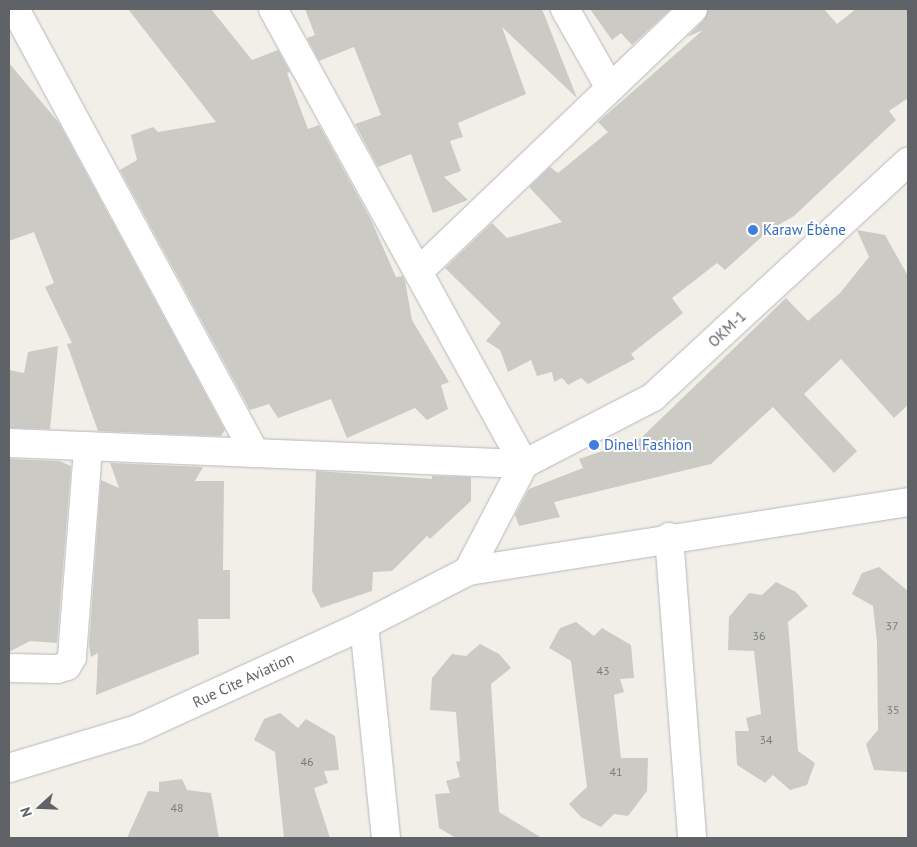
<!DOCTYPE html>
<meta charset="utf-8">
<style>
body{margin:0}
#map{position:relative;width:917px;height:847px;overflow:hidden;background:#f1efe8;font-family:"PT Sans",sans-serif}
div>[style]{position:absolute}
.building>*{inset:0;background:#cccac5}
.roads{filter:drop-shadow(0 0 1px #b5b8bc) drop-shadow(0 0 1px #b5b8bc)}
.minor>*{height:28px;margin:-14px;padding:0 14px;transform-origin:14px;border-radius:14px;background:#fff}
.dots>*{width:14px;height:14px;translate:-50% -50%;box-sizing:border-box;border:2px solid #fff;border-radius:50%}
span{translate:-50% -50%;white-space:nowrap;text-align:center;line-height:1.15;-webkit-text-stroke:4px #fff;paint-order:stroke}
.number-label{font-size:12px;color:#7a7d7f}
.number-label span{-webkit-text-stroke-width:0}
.shop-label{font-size:15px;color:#366cbe}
.left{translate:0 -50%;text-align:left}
.street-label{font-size:15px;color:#5f6368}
.frame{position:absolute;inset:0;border:10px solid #5f6368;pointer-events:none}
.north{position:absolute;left:15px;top:782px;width:50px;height:50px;-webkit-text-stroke:4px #fff;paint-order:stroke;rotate:250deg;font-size:14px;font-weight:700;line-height:20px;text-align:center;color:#5f6368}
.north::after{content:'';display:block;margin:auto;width:18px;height:22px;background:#5f6368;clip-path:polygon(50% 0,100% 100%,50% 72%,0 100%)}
</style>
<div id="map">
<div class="building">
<div style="clip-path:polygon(128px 9px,211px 9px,252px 60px,278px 50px,290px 72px,287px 73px,308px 129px,319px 125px,371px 220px,396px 277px,403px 276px,405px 281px,412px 320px,449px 382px,441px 385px,448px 409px,427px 420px,415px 408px,347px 438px,331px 399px,278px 418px,269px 404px,250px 410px,120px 170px,137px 160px,131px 135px,153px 127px,158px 132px,216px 122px)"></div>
<div style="clip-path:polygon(305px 9px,542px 9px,577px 98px,502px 27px,526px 94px,458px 123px,463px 137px,450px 141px,461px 171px,444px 177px,468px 200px,433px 213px,411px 154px,378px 167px,355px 124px,381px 115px,354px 47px,319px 61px,307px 38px,315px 35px)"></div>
<div style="clip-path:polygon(590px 9px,671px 9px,632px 45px,621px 33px,612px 40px)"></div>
<div style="clip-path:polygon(708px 9px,824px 9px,837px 24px,856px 9px,908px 9px,908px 98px,889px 111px,896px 120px,794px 216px,768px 231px,725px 270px,717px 263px,672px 298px,683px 313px,631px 354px,635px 359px,588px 384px,581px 378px,568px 385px,562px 378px,554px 382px,552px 372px,537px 376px,531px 360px,508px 372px,500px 350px,486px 341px,501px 323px,445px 268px,492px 223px,507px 238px,562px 222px,529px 187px,550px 167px,558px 173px,608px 132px,598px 122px,703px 30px,687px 37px,704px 20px)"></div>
<div style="clip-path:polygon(9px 63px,59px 123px,225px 430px,221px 436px,98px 431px,67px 344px,72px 343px,45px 287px,54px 283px,34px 232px,9px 241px)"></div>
<div style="clip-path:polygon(857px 230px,885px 235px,908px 276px,908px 405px,894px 418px,841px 359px,804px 394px,857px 451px,834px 473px,773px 407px,711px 464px,554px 502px,560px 517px,519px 526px,515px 515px,529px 489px,583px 468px,579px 459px,641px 438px,786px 298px,808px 321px,840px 293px,869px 257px)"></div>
<div style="clip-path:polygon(58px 346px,50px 429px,9px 428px,9px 370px,24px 373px,28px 352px)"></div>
<div style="clip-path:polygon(9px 459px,59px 461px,71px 466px,57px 643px,30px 641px,9px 652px)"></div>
<div style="clip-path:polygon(110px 463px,203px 467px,195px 481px,224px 481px,223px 570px,230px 570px,230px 619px,198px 619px,199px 654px,96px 695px,98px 653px,91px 657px,89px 645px,101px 480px,119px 488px)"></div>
<div style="clip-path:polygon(316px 471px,432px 479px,432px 476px,471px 477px,471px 501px,430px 539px,427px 536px,392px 571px,373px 572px,372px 591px,321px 608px,312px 591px)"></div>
<div style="clip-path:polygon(879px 567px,908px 591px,908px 772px,874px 770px,866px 744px,878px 730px,877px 642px,873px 606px,852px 594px,862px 573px)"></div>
<div style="clip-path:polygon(776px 582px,796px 592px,808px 606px,788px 622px,798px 751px,815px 763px,807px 785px,790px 790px,773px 775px,765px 783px,737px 765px,735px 731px,749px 731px,746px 718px,761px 714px,754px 651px,728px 650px,729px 617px,749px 593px,762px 595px)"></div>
<div style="clip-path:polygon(576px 622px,594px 636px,602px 628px,631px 645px,634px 678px,620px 679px,624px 692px,614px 695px,621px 758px,648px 758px,647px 791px,628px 816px,614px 814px,601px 827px,581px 817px,569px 804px,587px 787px,571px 661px,549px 648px,560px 628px)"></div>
<div style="clip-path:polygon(480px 644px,499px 654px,511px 668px,491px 684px,499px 812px,542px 838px,456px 838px,439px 828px,435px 794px,450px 793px,446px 781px,460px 777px,456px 762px,460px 761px,456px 712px,430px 710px,432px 678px,452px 654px,466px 656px)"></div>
<div style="clip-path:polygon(280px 713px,298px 728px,306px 719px,335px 736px,339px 770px,324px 771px,328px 783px,314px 788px,330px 838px,284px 838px,275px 752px,254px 740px,264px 719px)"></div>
<div style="clip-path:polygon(182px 779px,187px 790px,211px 793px,219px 838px,127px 838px,148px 791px,159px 792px,159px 782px)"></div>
</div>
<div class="roads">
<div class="minor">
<div style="left:15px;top:9px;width:505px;rotate:61.61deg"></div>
<div style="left:273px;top:9px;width:520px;rotate:61.12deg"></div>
<div style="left:565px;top:9px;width:91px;rotate:60.3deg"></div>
<div style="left:419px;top:271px;width:379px;rotate:-43.7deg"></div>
<div style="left:9px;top:443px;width:515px;rotate:2.34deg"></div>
<div style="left:524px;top:464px;width:145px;rotate:-27.4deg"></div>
<div style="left:653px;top:397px;width:347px;rotate:-42.7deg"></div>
<div style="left:669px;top:537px;width:302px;rotate:85.6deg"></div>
<div style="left:468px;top:571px;width:121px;rotate:-62.4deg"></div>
<div style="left:364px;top:625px;width:214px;rotate:84.1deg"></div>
<div style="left:9px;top:668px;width:48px;rotate:1.2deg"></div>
<div style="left:57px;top:669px;width:10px;rotate:-17deg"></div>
<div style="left:67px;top:666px;width:10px;rotate:-61deg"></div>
<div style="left:72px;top:657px;width:211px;rotate:-85.6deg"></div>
<div style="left:9px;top:768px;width:134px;rotate:-16.9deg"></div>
<div style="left:137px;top:729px;width:250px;rotate:-24.6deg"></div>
<div style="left:364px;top:625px;width:117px;rotate:-27.4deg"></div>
<div style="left:468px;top:571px;width:445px;rotate:-8.9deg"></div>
</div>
</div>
<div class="dots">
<div style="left:753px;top:230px;background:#3f7fe0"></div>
<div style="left:594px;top:445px;background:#3f7fe0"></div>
</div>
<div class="number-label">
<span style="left:892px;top:626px">37</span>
<span style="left:759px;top:636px">36</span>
<span style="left:603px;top:671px">43</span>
<span style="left:893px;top:710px">35</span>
<span style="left:766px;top:740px">34</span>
<span style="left:307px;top:762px">46</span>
<span style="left:616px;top:772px">41</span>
<span style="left:177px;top:808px">48</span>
</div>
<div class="shop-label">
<span class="left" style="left:763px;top:230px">Karaw Ébène</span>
<span class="left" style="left:604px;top:445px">Dinel Fashion</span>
</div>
<div class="street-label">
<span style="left:727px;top:329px;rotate:-43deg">OKM-1</span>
<span style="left:243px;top:680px;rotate:-25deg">Rue Cite Aviation</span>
</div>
<div class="frame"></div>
<div class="north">N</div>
</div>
